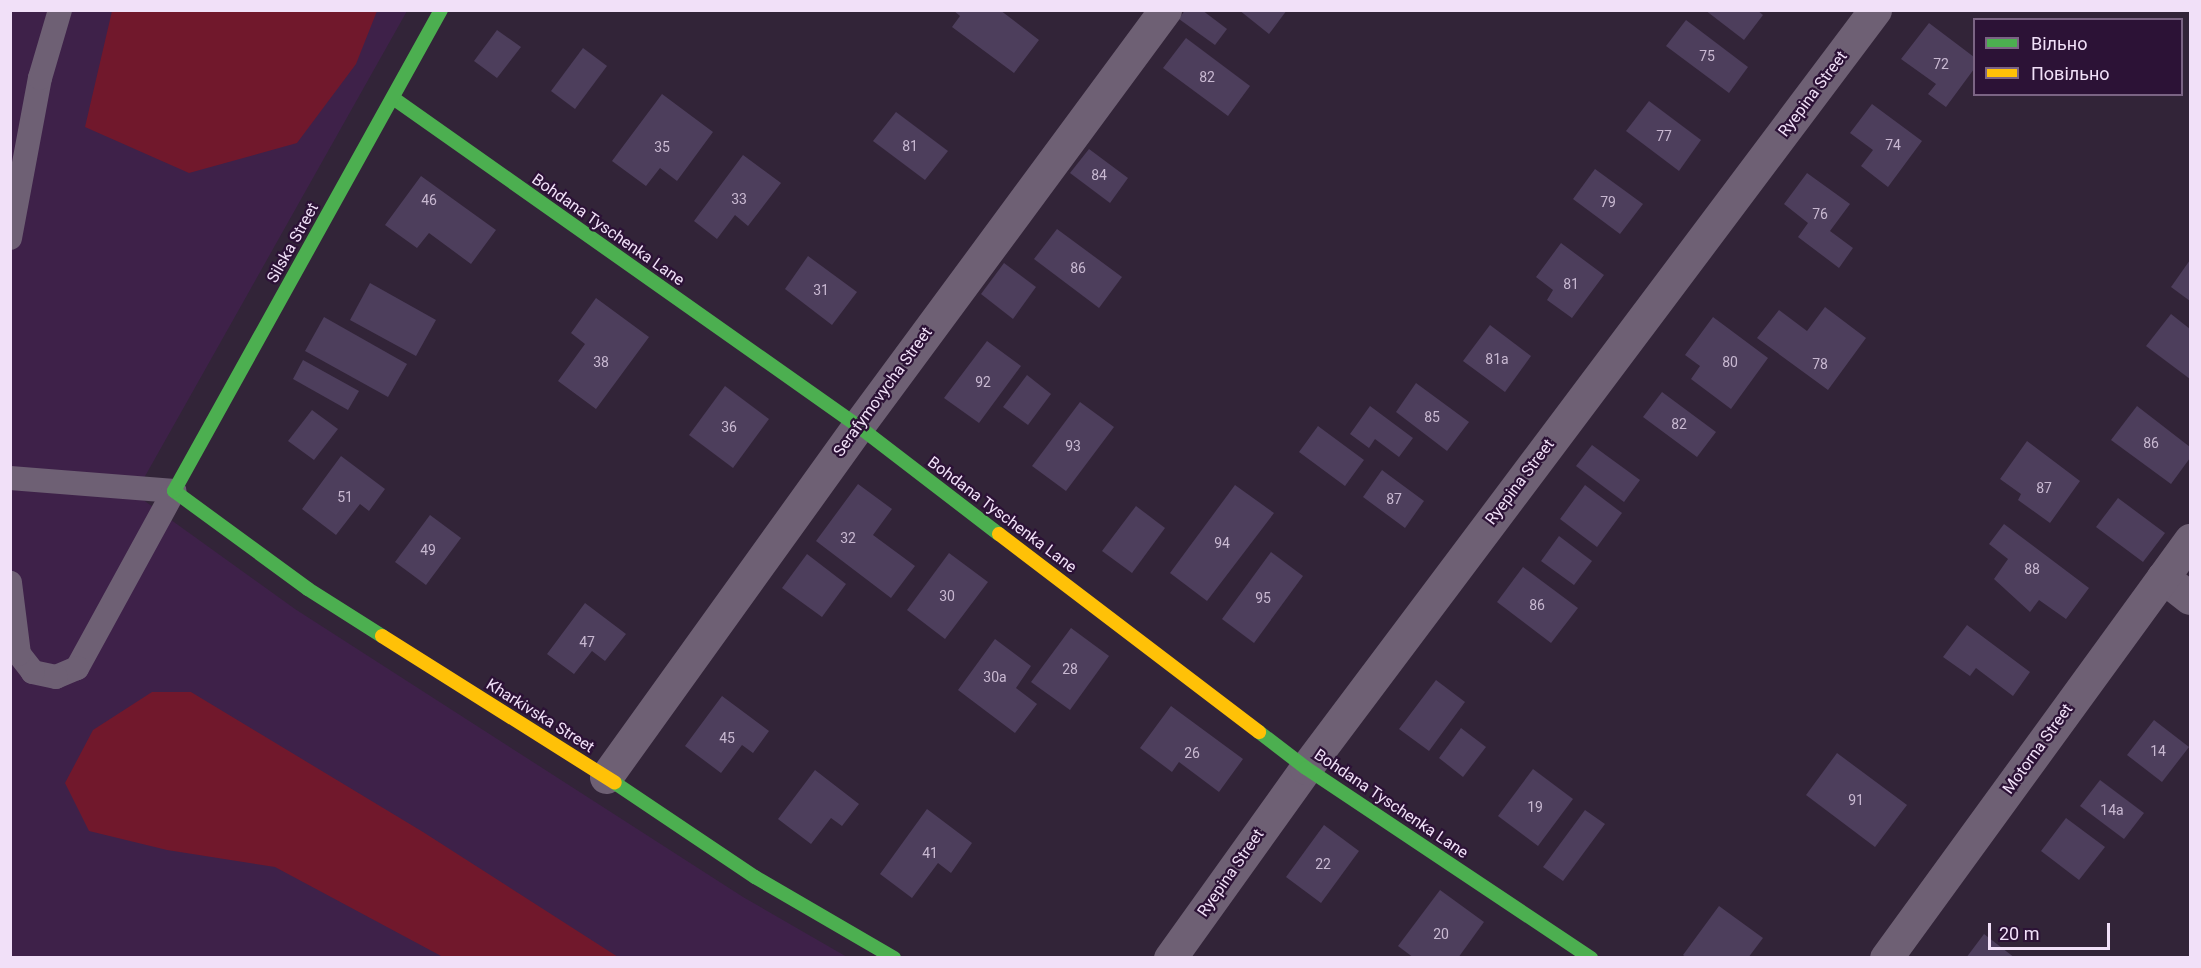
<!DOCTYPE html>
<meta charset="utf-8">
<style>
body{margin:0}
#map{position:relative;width:2201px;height:968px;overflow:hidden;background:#322438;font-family:Roboto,sans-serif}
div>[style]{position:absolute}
.built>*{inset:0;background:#3e2149}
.green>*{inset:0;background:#71182c}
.building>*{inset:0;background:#4d3e5c}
.lane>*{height:24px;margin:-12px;padding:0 12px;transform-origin:12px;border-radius:12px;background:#6e6074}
.street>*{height:33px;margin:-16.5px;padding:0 16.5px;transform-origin:16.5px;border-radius:16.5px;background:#6e6074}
.fast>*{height:14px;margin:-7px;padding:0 7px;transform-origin:7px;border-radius:7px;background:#4caf50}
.slow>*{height:14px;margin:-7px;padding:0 7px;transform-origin:7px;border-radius:7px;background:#ffc107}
span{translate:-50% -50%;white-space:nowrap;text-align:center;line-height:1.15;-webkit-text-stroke:4.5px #2c1236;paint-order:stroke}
.number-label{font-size:14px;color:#c8b8d1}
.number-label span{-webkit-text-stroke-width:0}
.street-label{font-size:16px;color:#f1e0f8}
.frame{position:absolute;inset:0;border:12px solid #f1e0f8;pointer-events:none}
.legend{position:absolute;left:1973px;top:18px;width:210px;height:78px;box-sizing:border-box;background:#2c1236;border:2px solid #7b6484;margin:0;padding:8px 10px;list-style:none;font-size:18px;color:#f1e0f8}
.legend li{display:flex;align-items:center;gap:12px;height:30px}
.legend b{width:30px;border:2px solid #7b6484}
.scale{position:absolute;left:1988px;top:923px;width:122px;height:27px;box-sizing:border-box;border:3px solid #f1e0f8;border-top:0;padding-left:8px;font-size:18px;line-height:21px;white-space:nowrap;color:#f1e0f8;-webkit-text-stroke:4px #2c1236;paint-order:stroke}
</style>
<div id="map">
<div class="built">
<div style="clip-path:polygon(10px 11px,407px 11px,135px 494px,295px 609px,743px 897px,847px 957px,11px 957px)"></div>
</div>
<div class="green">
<div style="clip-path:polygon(112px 11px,112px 10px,377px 11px,356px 64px,297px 143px,189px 173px,85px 127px)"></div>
<div style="clip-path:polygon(152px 692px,191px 692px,423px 832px,618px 957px,443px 957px,275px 867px,167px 850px,89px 831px,65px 783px,93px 730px)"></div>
</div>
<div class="building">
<div style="clip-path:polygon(953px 10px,1000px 10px,1039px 40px,1014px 73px,952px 27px,960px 16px)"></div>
<div style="clip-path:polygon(1185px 10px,1202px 10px,1227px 29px,1215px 45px,1179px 19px)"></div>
<div style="clip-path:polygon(1239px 10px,1287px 10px,1269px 34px)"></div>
<div style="clip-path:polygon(1705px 10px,1757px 10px,1763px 15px,1744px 40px)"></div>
<div style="clip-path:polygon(1686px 20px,1748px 67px,1729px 93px,1666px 46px)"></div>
<div style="clip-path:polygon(1929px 23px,1974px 57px,1974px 69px,1946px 107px,1928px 94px,1936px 84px,1901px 59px)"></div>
<div style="clip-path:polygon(497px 30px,521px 47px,497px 78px,474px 61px)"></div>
<div style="clip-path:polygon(1186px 38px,1250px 86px,1228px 116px,1163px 68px)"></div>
<div style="clip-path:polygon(583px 48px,607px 66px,575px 109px,551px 91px)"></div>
<div style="clip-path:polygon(662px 94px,713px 132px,677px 181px,660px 168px,646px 186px,612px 161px)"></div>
<div style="clip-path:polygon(1649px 101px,1701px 140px,1679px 171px,1626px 131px)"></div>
<div style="clip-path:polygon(1872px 104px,1922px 141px,1888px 187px,1861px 166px,1873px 150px,1850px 133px)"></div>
<div style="clip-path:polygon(896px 112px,948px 151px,925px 180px,873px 141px)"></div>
<div style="clip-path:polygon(1089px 149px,1128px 178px,1110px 203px,1070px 173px)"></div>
<div style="clip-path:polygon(743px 155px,781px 183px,748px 226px,735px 215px,717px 239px,694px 221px)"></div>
<div style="clip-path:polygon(1595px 169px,1643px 204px,1620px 234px,1573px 199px)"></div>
<div style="clip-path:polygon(1807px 173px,1850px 204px,1830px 231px,1853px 248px,1839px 268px,1798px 237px,1808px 223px,1784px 204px)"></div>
<div style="clip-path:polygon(421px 176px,496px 230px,471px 264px,429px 233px,417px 248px,385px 225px)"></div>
<div style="clip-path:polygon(1057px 229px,1122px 277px,1099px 308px,1034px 259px)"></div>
<div style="clip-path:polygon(1561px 243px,1604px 275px,1572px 318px,1547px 300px,1553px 290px,1536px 277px)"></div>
<div style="clip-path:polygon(808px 256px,857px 292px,832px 325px,785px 289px)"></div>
<div style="clip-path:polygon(2190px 260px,2190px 301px,2171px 287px)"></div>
<div style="clip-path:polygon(1004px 263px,1036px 287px,1013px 319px,981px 294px)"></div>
<div style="clip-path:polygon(370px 283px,436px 320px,416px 356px,350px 320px)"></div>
<div style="clip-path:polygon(596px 298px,649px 337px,596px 409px,558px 381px,585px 344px,571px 333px)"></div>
<div style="clip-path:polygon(1825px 307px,1866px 338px,1828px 390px,1757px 338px,1779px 310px,1807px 331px)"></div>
<div style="clip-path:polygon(2171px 314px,2190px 329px,2190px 379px,2146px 346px)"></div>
<div style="clip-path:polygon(324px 317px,407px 364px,388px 397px,305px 351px)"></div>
<div style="clip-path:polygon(1713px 317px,1768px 358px,1731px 409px,1691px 379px,1700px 366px,1685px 355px)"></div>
<div style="clip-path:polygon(1490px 325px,1531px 356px,1505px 392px,1463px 361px)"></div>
<div style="clip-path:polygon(987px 341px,1021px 366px,979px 423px,944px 398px)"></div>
<div style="clip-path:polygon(303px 360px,359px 391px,348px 410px,293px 379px)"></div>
<div style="clip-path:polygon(1027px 375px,1051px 394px,1028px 425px,1003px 407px)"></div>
<div style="clip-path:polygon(1416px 383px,1469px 422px,1447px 451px,1396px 412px)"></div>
<div style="clip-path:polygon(725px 386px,769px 419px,733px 468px,689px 435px)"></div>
<div style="clip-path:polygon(1662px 392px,1716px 432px,1697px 457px,1643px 417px)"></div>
<div style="clip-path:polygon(1080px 402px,1114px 427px,1066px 491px,1032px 466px)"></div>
<div style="clip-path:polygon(1370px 406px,1413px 438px,1399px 457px,1375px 439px,1369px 448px,1350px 434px)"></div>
<div style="clip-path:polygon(2137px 406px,2190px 447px,2190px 458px,2171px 484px,2111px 440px)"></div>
<div style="clip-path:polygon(312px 410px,338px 429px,314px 460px,288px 441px)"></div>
<div style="clip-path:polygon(1318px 426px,1364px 460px,1345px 486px,1299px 452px)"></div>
<div style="clip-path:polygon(2027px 441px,2080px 481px,2050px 523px,2018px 500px,2021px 494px,2000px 479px)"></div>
<div style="clip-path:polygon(1592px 445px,1640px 480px,1624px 502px,1576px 466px)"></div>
<div style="clip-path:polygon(341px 456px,385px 489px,369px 511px,360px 504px,336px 535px,302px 509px)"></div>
<div style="clip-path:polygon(1382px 470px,1424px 501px,1405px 528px,1363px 497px)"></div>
<div style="clip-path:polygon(858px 484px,892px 509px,873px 535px,915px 566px,891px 598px,816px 541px)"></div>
<div style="clip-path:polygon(1235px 485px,1274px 513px,1207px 601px,1170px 573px)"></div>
<div style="clip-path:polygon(1585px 485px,1622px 513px,1597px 547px,1560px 519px)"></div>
<div style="clip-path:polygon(2118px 498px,2165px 533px,2143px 562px,2096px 527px)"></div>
<div style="clip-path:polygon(1136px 506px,1165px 528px,1132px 573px,1102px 551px)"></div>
<div style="clip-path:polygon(430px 515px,461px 538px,426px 585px,395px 562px)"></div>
<div style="clip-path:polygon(2004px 524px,2089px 588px,2066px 619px,2039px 600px,2030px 612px,1994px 579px,2008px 559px,1989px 544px)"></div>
<div style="clip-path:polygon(1559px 536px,1592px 561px,1574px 585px,1541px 561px)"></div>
<div style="clip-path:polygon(1271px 552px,1303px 576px,1254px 643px,1222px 619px)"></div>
<div style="clip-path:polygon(949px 553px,988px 582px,945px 639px,907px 610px)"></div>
<div style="clip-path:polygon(807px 554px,846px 584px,822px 617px,782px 588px)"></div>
<div style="clip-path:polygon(1523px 567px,1578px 608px,1551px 643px,1497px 602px)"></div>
<div style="clip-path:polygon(585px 603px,626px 634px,605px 661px,592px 651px,574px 674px,547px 654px)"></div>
<div style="clip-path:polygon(1967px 625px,2030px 672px,2013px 696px,1976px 668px,1970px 676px,1943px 657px)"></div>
<div style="clip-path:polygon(1071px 628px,1109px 656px,1070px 710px,1031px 682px)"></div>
<div style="clip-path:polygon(995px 639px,1031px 666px,1016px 688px,1037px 704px,1015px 733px,958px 690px)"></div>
<div style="clip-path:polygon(1436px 680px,1465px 702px,1429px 751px,1399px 729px)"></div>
<div style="clip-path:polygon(722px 696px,769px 731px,753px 753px,742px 745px,721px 773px,685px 746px)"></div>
<div style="clip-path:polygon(1171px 706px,1243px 759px,1219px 792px,1179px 762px,1172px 772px,1140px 748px)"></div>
<div style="clip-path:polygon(2154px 720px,2189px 747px,2162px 782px,2127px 755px)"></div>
<div style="clip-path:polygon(1461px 728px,1486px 747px,1463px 777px,1439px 758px)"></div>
<div style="clip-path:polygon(1837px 753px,1907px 805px,1875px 847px,1806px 795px)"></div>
<div style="clip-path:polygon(1533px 769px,1573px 799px,1538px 846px,1498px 816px)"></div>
<div style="clip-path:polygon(815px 770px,859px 804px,842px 826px,831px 818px,811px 844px,778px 819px)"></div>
<div style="clip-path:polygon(2100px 780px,2144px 813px,2124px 839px,2080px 806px)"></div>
<div style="clip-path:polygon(927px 809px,972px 843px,951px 873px,938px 863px,912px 898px,880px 874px)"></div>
<div style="clip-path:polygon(1585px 810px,1605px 824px,1563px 881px,1543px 867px)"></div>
<div style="clip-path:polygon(2066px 818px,2105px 847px,2079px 880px,2041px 851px)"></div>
<div style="clip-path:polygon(1324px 825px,1359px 851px,1321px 903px,1286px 877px)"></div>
<div style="clip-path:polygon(1440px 890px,1484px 922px,1458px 958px,1414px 958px,1398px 946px)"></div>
<div style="clip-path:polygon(1719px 906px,1763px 938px,1748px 958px,1687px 958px,1683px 955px)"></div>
<div style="clip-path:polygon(1984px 934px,2015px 958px,1966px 958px)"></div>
</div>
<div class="lane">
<div style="left:10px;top:238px;width:163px;rotate:-79.4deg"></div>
<div style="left:40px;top:78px;width:71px;rotate:-73.6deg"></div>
<div style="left:10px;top:478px;width:165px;rotate:4.5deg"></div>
<div style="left:174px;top:491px;width:202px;rotate:118.7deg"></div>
<div style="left:77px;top:668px;width:23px;rotate:157deg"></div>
<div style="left:56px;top:677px;width:24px;rotate:-168deg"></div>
<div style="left:33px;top:672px;width:23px;rotate:-128deg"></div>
<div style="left:19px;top:654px;width:72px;rotate:-97.2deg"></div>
</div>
<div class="street">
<div style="left:2163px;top:577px;width:34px;rotate:38deg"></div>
<div style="left:606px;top:777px;width:432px;rotate:-54.3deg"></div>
<div style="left:858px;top:426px;width:517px;rotate:-53.57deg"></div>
<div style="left:1170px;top:958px;width:234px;rotate:-54.4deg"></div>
<div style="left:1306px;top:768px;width:948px;rotate:-53.11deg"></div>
<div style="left:1886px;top:958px;width:517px;rotate:-53.97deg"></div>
</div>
<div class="fast">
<div style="left:393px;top:98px;width:569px;rotate:35.2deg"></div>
<div style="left:858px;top:426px;width:178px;rotate:37.5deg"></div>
<div style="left:382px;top:636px;width:88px;rotate:-147.6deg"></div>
<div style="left:308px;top:589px;width:166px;rotate:-143.8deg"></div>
<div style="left:174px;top:491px;width:550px;rotate:-60.97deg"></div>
<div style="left:1259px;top:732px;width:59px;rotate:37.5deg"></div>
<div style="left:1306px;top:768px;width:343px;rotate:33.7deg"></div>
<div style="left:615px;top:783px;width:169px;rotate:33.9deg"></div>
<div style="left:755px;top:877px;width:161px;rotate:30.2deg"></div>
</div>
<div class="slow">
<div style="left:999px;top:534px;width:327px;rotate:37.3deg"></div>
<div style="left:382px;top:636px;width:275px;rotate:32.2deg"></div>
</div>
<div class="number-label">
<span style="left:1707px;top:56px">75</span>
<span style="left:1941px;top:64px">72</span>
<span style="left:1207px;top:77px">82</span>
<span style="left:1664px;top:136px">77</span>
<span style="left:1893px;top:145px">74</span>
<span style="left:910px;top:146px">81</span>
<span style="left:662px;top:147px">35</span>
<span style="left:1099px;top:175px">84</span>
<span style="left:739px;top:199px">33</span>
<span style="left:429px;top:200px">46</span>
<span style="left:1608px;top:202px">79</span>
<span style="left:1820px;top:214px">76</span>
<span style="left:1078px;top:268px">86</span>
<span style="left:1571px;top:284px">81</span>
<span style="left:821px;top:290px">31</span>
<span style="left:1497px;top:359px">81а</span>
<span style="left:601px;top:362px">38</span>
<span style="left:1730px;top:362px">80</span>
<span style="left:1820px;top:364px">78</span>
<span style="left:983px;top:382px">92</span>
<span style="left:1432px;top:417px">85</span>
<span style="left:1679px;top:424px">82</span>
<span style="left:729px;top:427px">36</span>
<span style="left:2151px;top:443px">86</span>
<span style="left:1073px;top:446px">93</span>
<span style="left:2044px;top:488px">87</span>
<span style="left:345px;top:497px">51</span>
<span style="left:1394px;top:499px">87</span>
<span style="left:848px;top:538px">32</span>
<span style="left:1222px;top:543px">94</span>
<span style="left:428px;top:550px">49</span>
<span style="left:2032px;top:569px">88</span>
<span style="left:947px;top:596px">30</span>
<span style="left:1263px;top:598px">95</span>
<span style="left:1537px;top:605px">86</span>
<span style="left:587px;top:642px">47</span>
<span style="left:1070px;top:669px">28</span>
<span style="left:995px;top:677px">30а</span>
<span style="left:727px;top:738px">45</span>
<span style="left:2158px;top:751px">14</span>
<span style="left:1192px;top:753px">26</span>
<span style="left:1856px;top:800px">91</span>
<span style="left:1535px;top:807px">19</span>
<span style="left:2112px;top:810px">14а</span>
<span style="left:930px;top:853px">41</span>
<span style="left:1323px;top:864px">22</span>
<span style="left:1441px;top:934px">20</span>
</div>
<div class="street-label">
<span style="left:1813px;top:94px;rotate:-53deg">Ryepina Street</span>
<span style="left:608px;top:230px;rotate:35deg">Bohdana Tyschenka Lane</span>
<span style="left:293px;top:243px;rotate:-61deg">Silska Street</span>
<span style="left:883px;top:392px;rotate:-54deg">Serafymovycha Street</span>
<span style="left:1520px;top:482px;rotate:-53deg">Ryepina Street</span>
<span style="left:1002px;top:515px;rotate:37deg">Bohdana Tyschenka Lane</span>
<span style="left:540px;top:716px;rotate:32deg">Kharkivska Street</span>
<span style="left:2038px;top:749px;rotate:-54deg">Motorna Street</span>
<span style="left:1391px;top:804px;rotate:34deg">Bohdana Tyschenka Lane</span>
<span style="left:1231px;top:873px;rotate:-55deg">Ryepina Street</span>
</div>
<div class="frame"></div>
<ul class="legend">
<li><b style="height:8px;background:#4caf50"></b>Вільно</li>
<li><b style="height:8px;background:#ffc107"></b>Повільно</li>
</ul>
<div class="scale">20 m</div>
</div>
